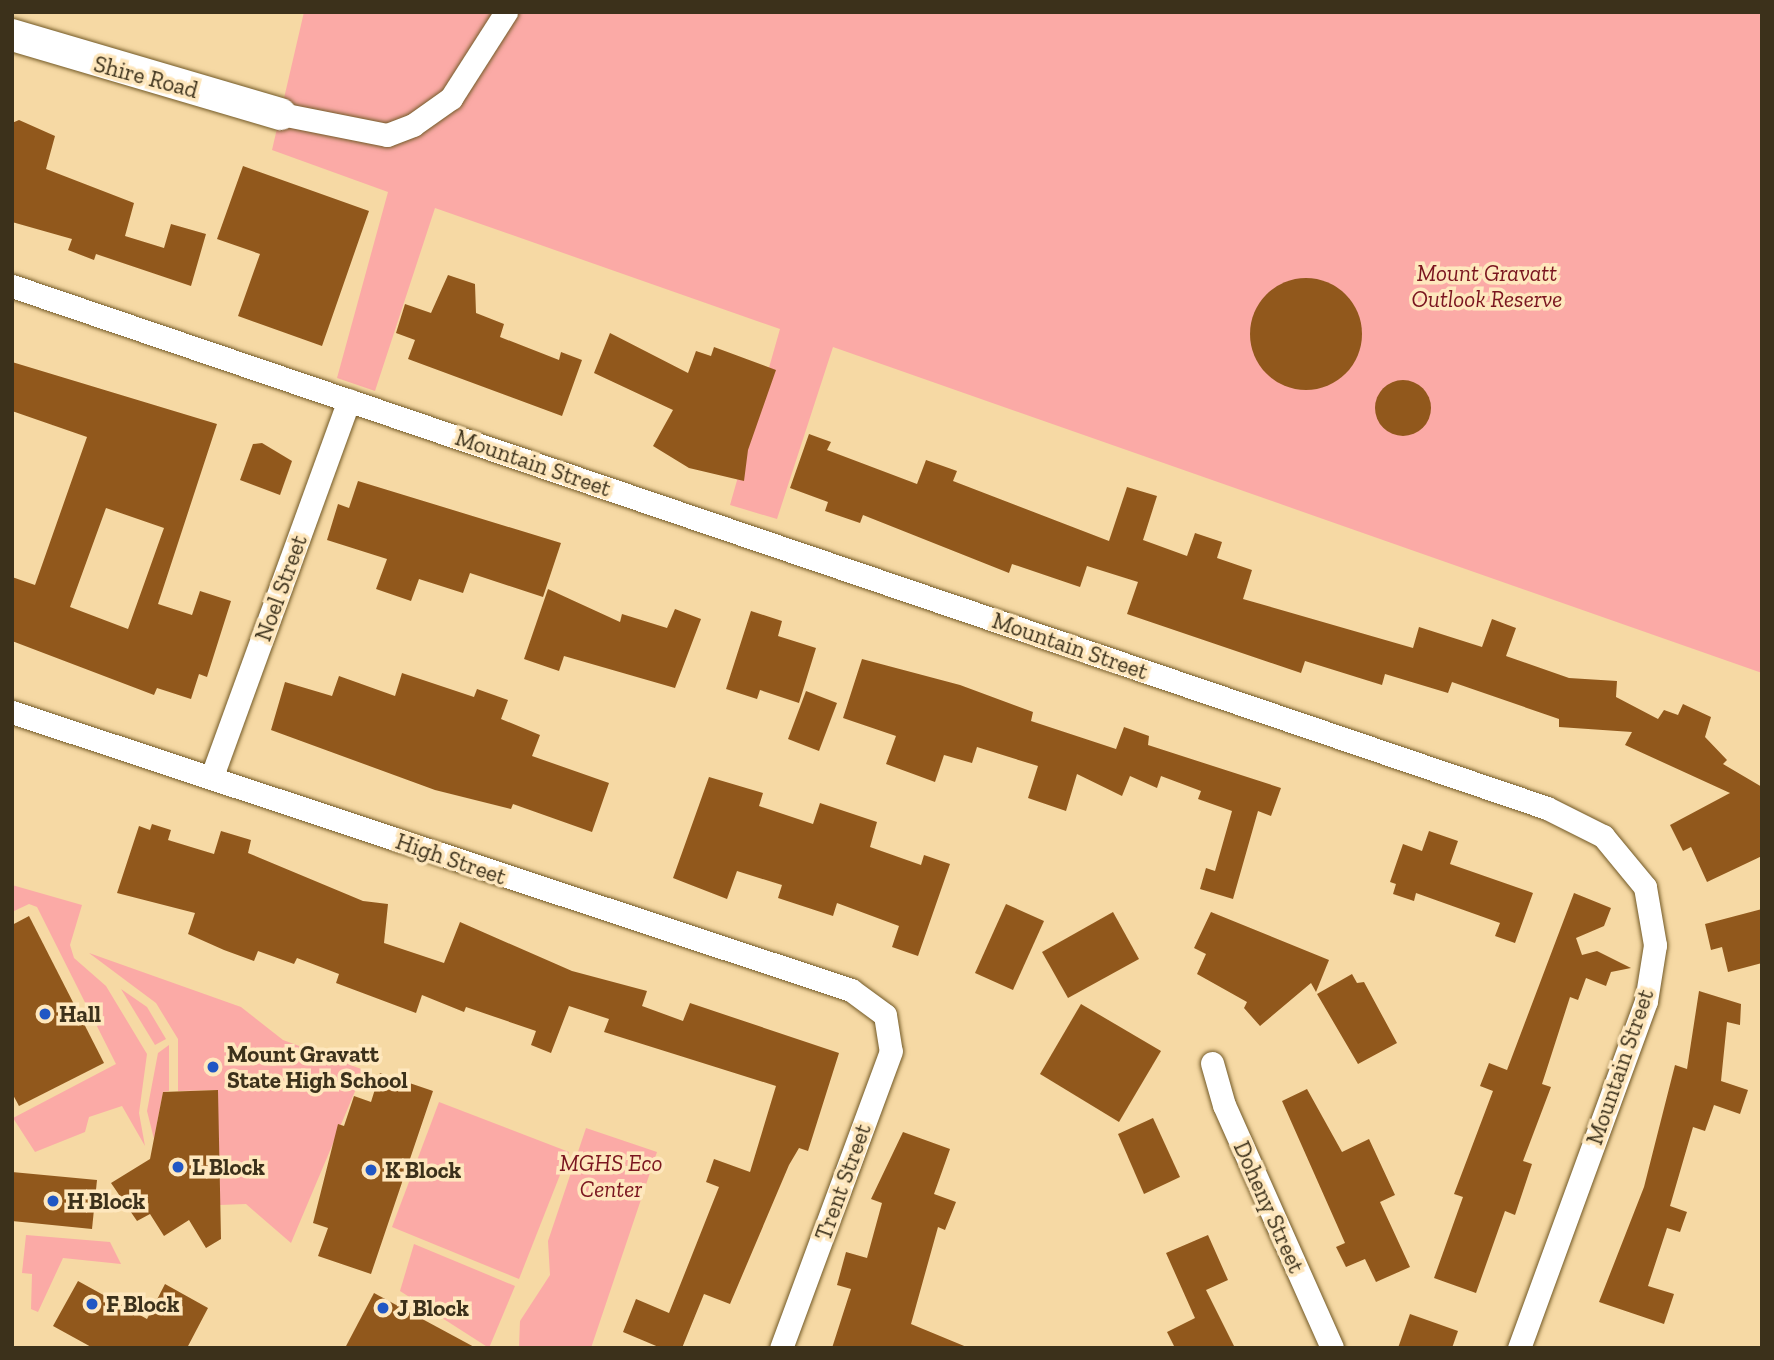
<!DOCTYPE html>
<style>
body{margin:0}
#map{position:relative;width:1774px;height:1360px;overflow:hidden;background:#f6d9a4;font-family:"Zilla Slab",serif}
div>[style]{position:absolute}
.green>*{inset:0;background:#fbaaa6}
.building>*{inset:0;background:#91581c}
.round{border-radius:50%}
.roads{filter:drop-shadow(0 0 2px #725926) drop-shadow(0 0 2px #725926)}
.street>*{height:23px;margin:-11.5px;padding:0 11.5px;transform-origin:11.5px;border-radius:11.5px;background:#fff}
.secondary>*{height:32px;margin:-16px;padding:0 16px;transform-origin:16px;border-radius:16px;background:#fff}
.dots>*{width:19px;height:19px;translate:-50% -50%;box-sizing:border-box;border:4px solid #fee7bd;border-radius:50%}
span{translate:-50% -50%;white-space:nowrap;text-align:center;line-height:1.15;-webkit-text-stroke:7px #fee7bd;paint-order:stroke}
.street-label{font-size:23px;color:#3c311b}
.park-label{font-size:23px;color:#7a151f;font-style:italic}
.poi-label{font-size:23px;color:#3c311b;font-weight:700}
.left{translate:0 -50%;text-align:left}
.frame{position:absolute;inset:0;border:14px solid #3c311b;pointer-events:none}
</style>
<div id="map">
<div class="green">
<div style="clip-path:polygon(304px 12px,1762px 12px,1762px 673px,833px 347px,777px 519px,730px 505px,780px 329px,435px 208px,375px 391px,337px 378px,388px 192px,272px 150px)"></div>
<div style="clip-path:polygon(12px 885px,82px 905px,70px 945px,74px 958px,106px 986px,147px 1054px,139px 1113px,145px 1146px,122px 1106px,89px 1117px,85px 1132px,35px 1152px,13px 1118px,116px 1064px,37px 907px,29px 904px,12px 912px)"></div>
<div style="clip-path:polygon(89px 953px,241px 1007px,283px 1040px,364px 1070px,291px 1243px,246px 1204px,220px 1205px,217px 1090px,178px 1091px,178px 1039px,156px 1003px)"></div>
<div style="clip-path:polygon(121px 989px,147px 1007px,166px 1039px,155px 1045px)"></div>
<div style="clip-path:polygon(169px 1045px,169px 1091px,163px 1092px,154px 1139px,147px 1111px,158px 1053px)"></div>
<div style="clip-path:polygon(439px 1102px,569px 1152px,519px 1279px,392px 1227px)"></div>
<div style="clip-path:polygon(586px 1128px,657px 1152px,591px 1348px,519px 1348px,520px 1321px,550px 1275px,548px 1241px)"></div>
<div style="clip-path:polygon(26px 1235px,110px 1242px,121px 1264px,63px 1258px,38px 1312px,31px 1309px,32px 1274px,22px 1273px)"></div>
<div style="clip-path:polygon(414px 1244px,515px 1286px,489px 1348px,400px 1291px)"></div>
</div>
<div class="building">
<div style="clip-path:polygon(19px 120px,55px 136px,46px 169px,134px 203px,125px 236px,164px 248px,171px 224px,206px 234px,191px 286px,96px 254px,94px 260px,68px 250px,72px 239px,12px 222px,12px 123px)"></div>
<div style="clip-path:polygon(243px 166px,369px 211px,322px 346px,238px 316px,260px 254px,217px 239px)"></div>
<div style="clip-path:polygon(448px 275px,475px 284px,476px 313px,504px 324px,500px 337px,559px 360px,561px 352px,582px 360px,562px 416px,408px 359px,415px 340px,396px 333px,405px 304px,431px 313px)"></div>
<div class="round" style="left:1250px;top:278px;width:112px;height:112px"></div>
<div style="clip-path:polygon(610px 333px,688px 373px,696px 351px,711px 356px,714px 347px,776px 370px,748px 450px,744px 481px,689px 468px,653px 446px,673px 410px,594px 373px)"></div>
<div style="clip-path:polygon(evenodd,12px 362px,217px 424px,158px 604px,192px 615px,200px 591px,231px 601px,207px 677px,199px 674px,191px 699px,157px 688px,154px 695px,12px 641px,12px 577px,35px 585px,87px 437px,12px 411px,12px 362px,106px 508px,164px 528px,128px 629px,70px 607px,106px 508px)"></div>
<div class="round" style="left:1375px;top:380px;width:56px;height:56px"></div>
<div style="clip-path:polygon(809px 434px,831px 442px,827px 450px,917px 484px,926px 460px,957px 471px,953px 481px,1109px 541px,1127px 487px,1157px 496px,1143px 540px,1187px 556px,1195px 533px,1222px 542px,1217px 558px,1252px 570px,1243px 599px,1413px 648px,1419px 627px,1482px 647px,1492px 619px,1516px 628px,1506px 656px,1569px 678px,1617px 681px,1616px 697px,1658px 719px,1664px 710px,1678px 715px,1683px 704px,1711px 717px,1705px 737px,1727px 760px,1723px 764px,1762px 787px,1762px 856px,1707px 882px,1691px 847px,1683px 851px,1670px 825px,1730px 793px,1625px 745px,1632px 732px,1559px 727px,1559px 719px,1452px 682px,1448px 693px,1385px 674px,1382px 685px,1305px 661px,1301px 673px,1127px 614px,1138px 582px,1087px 566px,1080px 587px,1012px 564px,1009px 573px,863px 515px,860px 523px,825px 511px,828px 502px,790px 488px)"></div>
<div style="clip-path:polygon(262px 443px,292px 461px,280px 495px,240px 480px,253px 444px)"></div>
<div style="clip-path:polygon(358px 481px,561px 543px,543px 597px,470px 573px,463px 593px,419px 579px,411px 601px,376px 589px,387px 559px,327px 540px,338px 504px,349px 508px)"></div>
<div style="clip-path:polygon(548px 589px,620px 622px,622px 614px,667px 628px,675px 609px,701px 619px,675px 688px,564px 656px,559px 671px,524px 659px)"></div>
<div style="clip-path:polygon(751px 611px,782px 621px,778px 636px,816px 648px,799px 703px,760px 690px,757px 699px,726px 689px)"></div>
<div style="clip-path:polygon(862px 659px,960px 685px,1033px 712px,1031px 721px,1116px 749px,1124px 727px,1149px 736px,1148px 745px,1281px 788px,1271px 816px,1258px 811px,1233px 899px,1200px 889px,1206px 868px,1215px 871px,1232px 811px,1198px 799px,1201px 791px,1161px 776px,1157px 788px,1130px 776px,1122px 796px,1077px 774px,1066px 811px,1028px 798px,1038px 766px,977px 747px,972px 763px,944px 755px,935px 782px,886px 764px,896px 736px,843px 718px)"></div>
<div style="clip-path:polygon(402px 673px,474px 697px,477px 689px,508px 700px,501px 719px,540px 735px,532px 756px,609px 783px,592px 832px,513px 804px,511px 809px,435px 790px,271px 730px,285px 682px,332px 696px,339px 676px,395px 696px)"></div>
<div style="clip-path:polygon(806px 691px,837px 703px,819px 751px,788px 739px)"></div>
<div style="clip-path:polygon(709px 777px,763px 793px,759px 806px,813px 824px,820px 803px,877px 822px,870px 847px,921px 865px,924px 855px,950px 864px,918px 956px,892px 947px,899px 926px,837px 903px,833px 916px,778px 898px,782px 885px,737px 871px,727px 899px,673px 878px)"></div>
<div style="clip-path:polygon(152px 824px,171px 830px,168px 840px,214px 854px,221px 831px,251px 840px,248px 853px,363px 901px,388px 904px,384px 943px,444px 963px,460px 922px,572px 971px,647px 991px,642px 1006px,683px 1021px,690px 1003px,839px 1053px,808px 1151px,799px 1148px,789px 1165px,730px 1304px,704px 1294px,682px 1348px,661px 1348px,623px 1332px,636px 1299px,669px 1313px,719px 1187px,706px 1182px,714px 1159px,750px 1172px,776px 1086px,604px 1032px,609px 1019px,569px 1006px,551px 1053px,531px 1045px,536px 1031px,466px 1007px,464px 1012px,422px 995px,416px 1013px,336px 983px,339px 974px,297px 958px,294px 964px,258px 951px,254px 961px,224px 950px,188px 934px,195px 913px,117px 893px,139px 826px,150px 830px)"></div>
<div style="clip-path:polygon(1429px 831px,1458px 841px,1450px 864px,1533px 893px,1515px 943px,1495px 936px,1500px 923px,1416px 893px,1414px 901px,1393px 894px,1396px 884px,1390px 882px,1403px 844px,1422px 851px)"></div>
<div style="clip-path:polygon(1574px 893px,1611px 908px,1604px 926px,1576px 938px,1582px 955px,1597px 951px,1631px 968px,1611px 972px,1606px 986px,1586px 978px,1578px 1000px,1570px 997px,1542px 1084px,1551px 1087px,1523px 1161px,1532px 1164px,1515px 1215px,1505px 1211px,1476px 1293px,1434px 1278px,1463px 1197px,1454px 1194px,1493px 1091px,1480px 1086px,1489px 1063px,1507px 1070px)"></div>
<div style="clip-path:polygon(1006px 904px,1044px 921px,1013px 990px,975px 973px)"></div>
<div style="clip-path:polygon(1762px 909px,1762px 963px,1728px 972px,1722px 947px,1711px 950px,1705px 924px)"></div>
<div style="clip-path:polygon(1113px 912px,1139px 959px,1068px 998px,1042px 952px)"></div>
<div style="clip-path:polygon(1211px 912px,1329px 960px,1316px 992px,1311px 983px,1260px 1026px,1244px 1008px,1247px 1002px,1197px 974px,1206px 954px,1194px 948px)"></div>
<div style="clip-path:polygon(29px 916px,104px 1063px,19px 1106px,12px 1093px,12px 925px)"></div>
<div style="clip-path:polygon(1352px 974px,1357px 983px,1364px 982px,1397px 1043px,1358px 1064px,1317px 994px)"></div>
<div style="clip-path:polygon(1699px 991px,1741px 1004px,1740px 1025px,1727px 1022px,1721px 1081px,1748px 1090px,1740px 1114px,1714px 1105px,1705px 1131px,1693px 1127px,1670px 1206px,1687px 1212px,1680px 1232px,1667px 1228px,1648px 1286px,1674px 1294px,1664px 1324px,1599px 1302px,1644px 1187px,1675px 1065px,1687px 1069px)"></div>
<div style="clip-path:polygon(1081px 1004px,1161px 1051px,1119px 1122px,1040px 1074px)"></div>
<div style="clip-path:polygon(380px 1073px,433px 1091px,371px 1274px,318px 1256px,328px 1228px,313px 1223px,338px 1124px,344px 1126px,354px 1096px,371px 1102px)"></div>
<div style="clip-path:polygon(1307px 1089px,1342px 1152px,1369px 1139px,1395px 1195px,1380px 1202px,1410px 1267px,1376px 1282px,1365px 1259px,1346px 1267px,1336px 1247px,1345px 1243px,1282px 1101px)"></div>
<div style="clip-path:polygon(218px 1090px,221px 1239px,206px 1248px,189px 1220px,164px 1236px,150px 1214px,137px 1221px,111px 1183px,150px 1159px,163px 1092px)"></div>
<div style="clip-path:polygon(1153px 1118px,1180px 1177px,1144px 1194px,1118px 1134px)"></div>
<div style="clip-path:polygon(903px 1132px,950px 1149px,934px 1194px,956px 1202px,945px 1230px,938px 1227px,911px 1324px,969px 1348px,832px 1348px,851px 1289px,837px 1285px,846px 1252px,867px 1258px,882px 1203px,871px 1199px)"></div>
<div style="clip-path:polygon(12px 1172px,97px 1180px,92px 1229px,12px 1221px)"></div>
<div style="clip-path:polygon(1208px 1235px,1228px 1280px,1206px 1290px,1235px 1348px,1175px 1348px,1167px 1332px,1195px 1318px,1166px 1253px)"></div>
<div style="clip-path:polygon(78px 1281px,147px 1319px,165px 1284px,208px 1308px,187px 1348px,93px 1348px,53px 1326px)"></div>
<div style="clip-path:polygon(374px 1293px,476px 1348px,345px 1348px)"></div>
<div style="clip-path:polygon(1410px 1314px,1458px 1331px,1452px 1348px,1398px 1348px)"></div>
</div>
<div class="roads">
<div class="street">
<div style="left:281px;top:114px;width:108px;rotate:11.2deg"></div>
<div style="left:387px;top:135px;width:28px;rotate:-21deg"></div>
<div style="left:413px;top:125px;width:47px;rotate:-35.4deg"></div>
<div style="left:451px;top:98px;width:102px;rotate:-57.4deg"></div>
<div style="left:12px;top:286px;width:1621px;rotate:18.78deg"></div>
<div style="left:1547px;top:808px;width:63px;rotate:26.6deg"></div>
<div style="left:1603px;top:836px;width:66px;rotate:50.5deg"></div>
<div style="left:1645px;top:887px;width:59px;rotate:80.2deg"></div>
<div style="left:1655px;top:945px;width:57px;rotate:99.1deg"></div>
<div style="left:1646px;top:1001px;width:370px;rotate:110.1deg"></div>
<div style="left:12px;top:712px;width:884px;rotate:18.33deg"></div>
<div style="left:851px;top:990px;width:42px;rotate:36.3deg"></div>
<div style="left:885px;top:1015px;width:36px;rotate:81deg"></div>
<div style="left:891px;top:1051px;width:317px;rotate:110.3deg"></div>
<div style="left:212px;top:776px;width:400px;rotate:-70deg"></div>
<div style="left:1212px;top:1063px;width:44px;rotate:74.1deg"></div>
<div style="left:1224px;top:1105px;width:266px;rotate:66deg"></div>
</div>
<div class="secondary">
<div style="left:12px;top:35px;width:280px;rotate:16.4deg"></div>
</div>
</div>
<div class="dots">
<div style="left:45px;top:1014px;background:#2157c4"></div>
<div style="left:213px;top:1067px;background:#2157c4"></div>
<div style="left:178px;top:1167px;background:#2157c4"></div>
<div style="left:371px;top:1170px;background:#2157c4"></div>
<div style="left:53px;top:1201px;background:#2157c4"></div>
<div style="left:92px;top:1304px;background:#2157c4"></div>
<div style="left:383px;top:1308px;background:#2157c4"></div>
</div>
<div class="street-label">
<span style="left:146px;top:77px;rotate:15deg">Shire Road</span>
<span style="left:533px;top:463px;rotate:19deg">Mountain Street</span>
<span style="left:281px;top:588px;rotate:-70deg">Noel Street</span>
<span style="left:1070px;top:646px;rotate:19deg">Mountain Street</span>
<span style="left:451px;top:859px;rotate:19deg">High Street</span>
<span style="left:1620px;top:1067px;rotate:-71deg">Mountain Street</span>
<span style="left:843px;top:1182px;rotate:-70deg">Trent Street</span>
<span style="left:1269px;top:1207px;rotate:66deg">Doheny Street</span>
</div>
<div class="park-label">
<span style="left:1487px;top:286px">Mount Gravatt<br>Outlook Reserve</span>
<span style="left:611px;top:1176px">MGHS Eco<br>Center</span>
</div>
<div class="poi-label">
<span class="left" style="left:59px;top:1014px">Hall</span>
<span class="left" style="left:227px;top:1067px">Mount Gravatt<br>State High School</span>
<span class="left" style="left:192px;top:1167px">L Block</span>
<span class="left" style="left:385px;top:1170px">K Block</span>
<span class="left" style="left:67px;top:1201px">H Block</span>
<span class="left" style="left:106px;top:1304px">F Block</span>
<span class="left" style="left:397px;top:1308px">J Block</span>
</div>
<div class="frame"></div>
</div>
